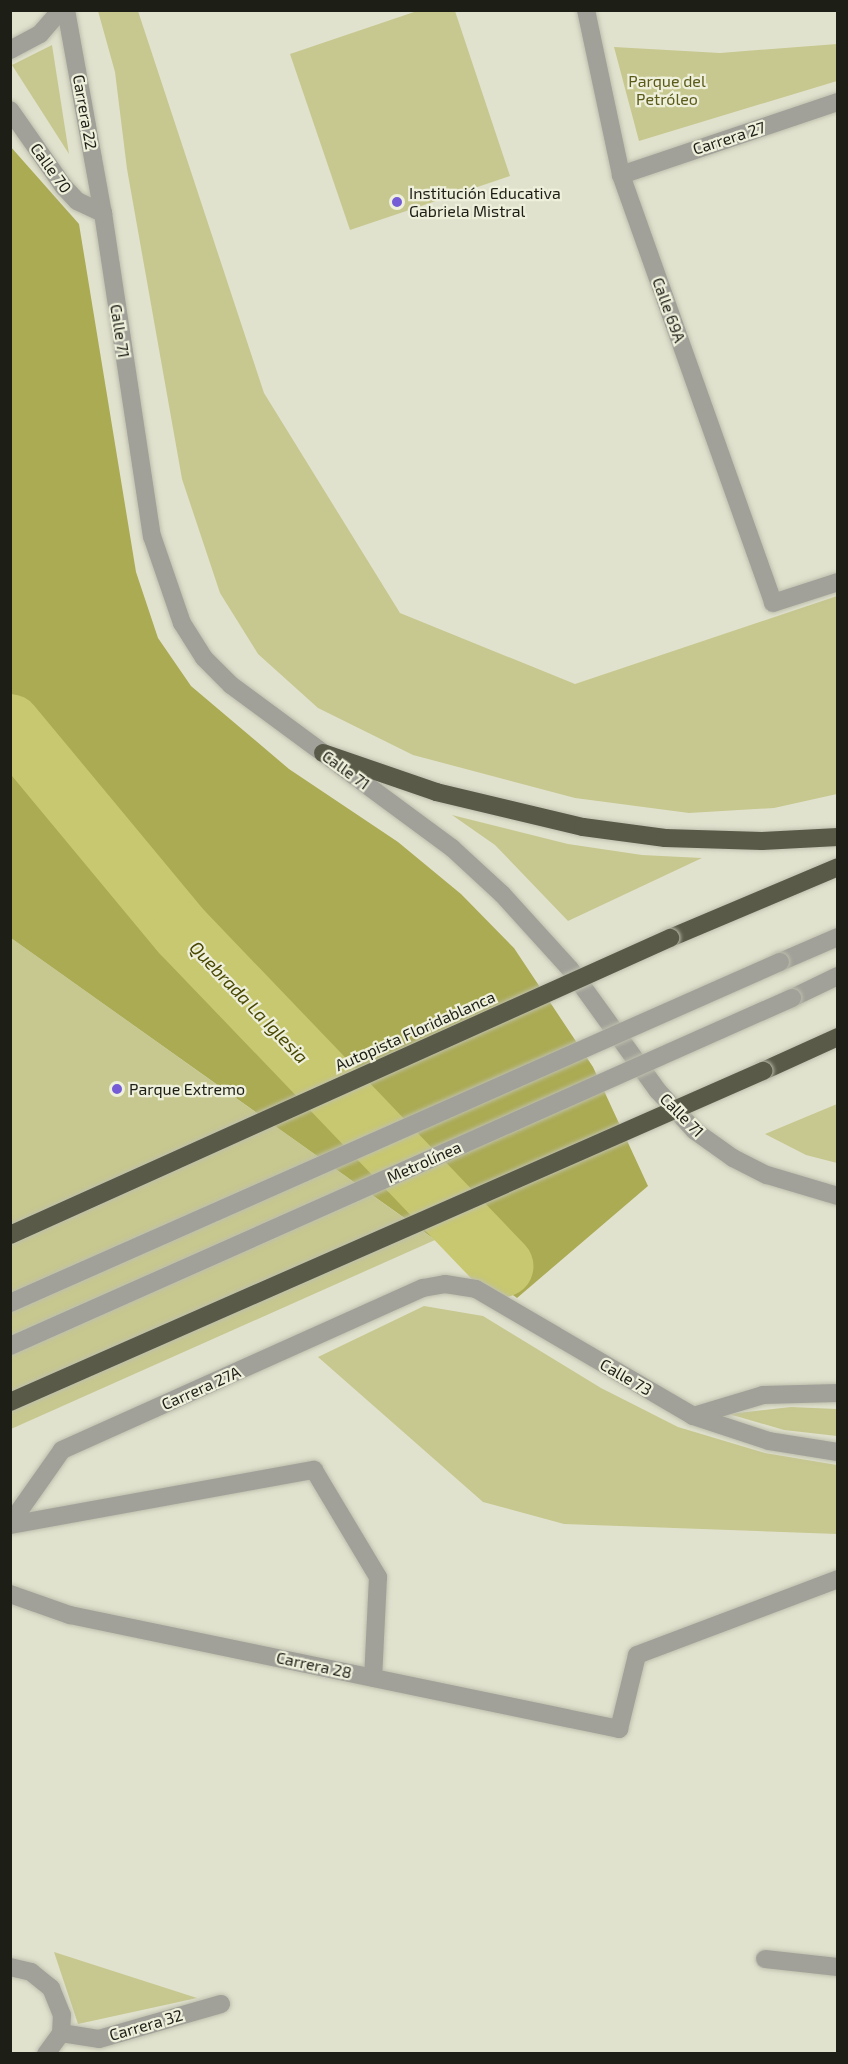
<!DOCTYPE html>
<meta charset="utf-8">
<style>
body{margin:0}
#map{position:relative;width:848px;height:2064px;overflow:hidden;background:#e1e2ce;font-family:"Exo 2",sans-serif}
div>[style]{position:absolute}
.green>*{inset:0;background:#c7c88f}
.forest>*{inset:0;background:#abab54}
.river>*{height:62px;margin:-31px;padding:0 31px;transform-origin:31px;border-radius:31px;background:#c8c871}
.roads{filter:drop-shadow(0 0 2px #bebfad) drop-shadow(0 0 2px #bebfad)}
.minor>*{height:18px;margin:-9px;padding:0 9px;transform-origin:9px;border-radius:9px;background:#a1a199}
.highway>*{height:18px;margin:-9px;padding:0 9px;transform-origin:9px;border-radius:9px;background:#5a5a49}
.bridges{filter:drop-shadow(0 0 2px #bebfad) drop-shadow(0 0 2px #bebfad)}
.minor-bridge>*{height:18px;margin:-9px;padding:0 9px;transform-origin:9px;border-radius:9px;background:#a1a199}
.highway-bridge>*{height:18px;margin:-9px;padding:0 9px;transform-origin:9px;border-radius:9px;background:#5a5a49}
.dots>*{width:16px;height:16px;translate:-50% -50%;box-sizing:border-box;border:3px solid #eff0db;border-radius:50%}
span{translate:-50% -50%;white-space:nowrap;text-align:center;line-height:1.15;-webkit-text-stroke:4.5px #eff0db;paint-order:stroke}
.park-label{font-size:16px;color:#5a5a19}
.street-label{font-size:16px;color:#1d1e16}
.poi-label{font-size:16px;color:#1d1e16}
.left{translate:0 -50%;text-align:left}
.water-label{font-size:18px;color:#484700;font-style:italic}
.frame{position:absolute;inset:0;border:12px solid #1d1e16;pointer-events:none}
</style>
<div id="map">
<div class="green">
<div style="clip-path:polygon(98px 11px,138px 11px,264px 393px,400px 613px,575px 684px,837px 596px,837px 794px,774px 808px,689px 813px,575px 798px,413px 755px,318px 708px,258px 654px,220px 593px,182px 479px,127px 169px,115px 72px)"></div>
<div style="clip-path:polygon(417px 11px,455px 11px,510px 176px,350px 230px,290px 54px)"></div>
<div style="clip-path:polygon(837px 44px,837px 81px,639px 141px,614px 47px,720px 53px)"></div>
<div style="clip-path:polygon(52px 45px,69px 154px,12px 65px)"></div>
<div style="clip-path:polygon(452px 815px,568px 844px,642px 855px,702px 858px,568px 921px,495px 845px)"></div>
<div style="clip-path:polygon(11px 938px,435px 1240px,11px 1429px)"></div>
<div style="clip-path:polygon(837px 1104px,837px 1163px,806px 1155px,765px 1134px)"></div>
<div style="clip-path:polygon(424px 1306px,483px 1316px,601px 1388px,678px 1427px,765px 1453px,837px 1465px,837px 1534px,564px 1524px,483px 1502px,318px 1357px)"></div>
<div style="clip-path:polygon(791px 1407px,837px 1409px,837px 1436px,784px 1430px,729px 1414px)"></div>
<div style="clip-path:polygon(54px 1952px,197px 1998px,78px 2024px)"></div>
</div>
<div class="forest">
<div style="clip-path:polygon(10px 146px,79px 224px,136px 572px,158px 638px,191px 686px,289px 769px,398px 842px,461px 894px,514px 948px,593px 1067px,648px 1186px,517px 1298px,11px 938px)"></div>
</div>
<div class="river">
<div style="left:10px;top:725px;width:269px;rotate:50.3deg"></div>
<div style="left:182px;top:932px;width:463px;rotate:46.2deg"></div>
</div>
<div class="roads">
<div class="minor">
<div style="left:66px;top:10px;width:206px;rotate:79.7deg"></div>
<div style="left:103px;top:213px;width:327px;rotate:81.4deg"></div>
<div style="left:152px;top:536px;width:92px;rotate:71deg"></div>
<div style="left:182px;top:623px;width:41px;rotate:57.8deg"></div>
<div style="left:204px;top:658px;width:38px;rotate:45deg"></div>
<div style="left:231px;top:685px;width:275px;rotate:36.4deg"></div>
<div style="left:452px;top:848px;width:68px;rotate:42.6deg"></div>
<div style="left:502px;top:894px;width:101px;rotate:47.8deg"></div>
<div style="left:570px;top:969px;width:150px;rotate:54.2deg"></div>
<div style="left:658px;top:1091px;width:54px;rotate:47.2deg"></div>
<div style="left:695px;top:1131px;width:47px;rotate:35.4deg"></div>
<div style="left:733px;top:1158px;width:38px;rotate:27deg"></div>
<div style="left:767px;top:1175px;width:74px;rotate:16.5deg"></div>
<div style="left:586px;top:10px;width:169px;rotate:78deg"></div>
<div style="left:621px;top:175px;width:454px;rotate:70.4deg"></div>
<div style="left:773px;top:603px;width:68px;rotate:-17.9deg"></div>
<div style="left:10px;top:50px;width:34px;rotate:-28deg"></div>
<div style="left:40px;top:34px;width:32px;rotate:-49deg"></div>
<div style="left:10px;top:110px;width:94px;rotate:55deg"></div>
<div style="left:64px;top:187px;width:19px;rotate:47deg"></div>
<div style="left:77px;top:201px;width:29px;rotate:25deg"></div>
<div style="left:621px;top:175px;width:229px;rotate:-18.6deg"></div>
<div style="left:780px;top:962px;width:63px;rotate:-23.3deg"></div>
<div style="left:792px;top:998px;width:51px;rotate:-25.6deg"></div>
<div style="left:693px;top:1416px;width:73px;rotate:-16.7deg"></div>
<div style="left:763px;top:1395px;width:75px;rotate:-1.5deg"></div>
<div style="left:10px;top:1524px;width:90px;rotate:-54.9deg"></div>
<div style="left:62px;top:1450px;width:396px;rotate:-24.2deg"></div>
<div style="left:423px;top:1288px;width:22px;rotate:-10deg"></div>
<div style="left:445px;top:1284px;width:31px;rotate:9deg"></div>
<div style="left:476px;top:1289px;width:251px;rotate:30.3deg"></div>
<div style="left:693px;top:1416px;width:80px;rotate:18.2deg"></div>
<div style="left:769px;top:1441px;width:70px;rotate:9.1deg"></div>
<div style="left:10px;top:1525px;width:309px;rotate:-10.3deg"></div>
<div style="left:314px;top:1470px;width:125px;rotate:59.1deg"></div>
<div style="left:378px;top:1577px;width:101px;rotate:92.8deg"></div>
<div style="left:10px;top:1594px;width:64px;rotate:19.3deg"></div>
<div style="left:70px;top:1615px;width:561px;rotate:11.73deg"></div>
<div style="left:619px;top:1729px;width:76px;rotate:-76.3deg"></div>
<div style="left:637px;top:1655px;width:215px;rotate:-20.7deg"></div>
<div style="left:765px;top:1959px;width:73px;rotate:6.3deg"></div>
<div style="left:10px;top:1967px;width:22px;rotate:13deg"></div>
<div style="left:31px;top:1972px;width:26px;rotate:39deg"></div>
<div style="left:51px;top:1988px;width:29px;rotate:68deg"></div>
<div style="left:62px;top:2015px;width:18px;rotate:93deg"></div>
<div style="left:61px;top:2033px;width:38px;rotate:9deg"></div>
<div style="left:99px;top:2039px;width:127px;rotate:-16deg"></div>
<div style="left:46px;top:2054px;width:26px;rotate:-54deg"></div>
</div>
<div class="highway">
<div style="left:323px;top:753px;width:120px;rotate:19deg"></div>
<div style="left:436px;top:792px;width:151px;rotate:13.4deg"></div>
<div style="left:583px;top:827px;width:83px;rotate:7.6deg"></div>
<div style="left:665px;top:838px;width:97px;rotate:1.8deg"></div>
<div style="left:762px;top:841px;width:76px;rotate:-3deg"></div>
<div style="left:670px;top:938px;width:182px;rotate:-22.9deg"></div>
<div style="left:763px;top:1071px;width:82px;rotate:-24.4deg"></div>
</div>
</div>
<div class="bridges">
<div class="minor-bridge">
<div style="left:10px;top:1303px;width:842px;rotate:-23.89deg"></div>
<div style="left:10px;top:1346px;width:856px;rotate:-23.99deg"></div>
</div>
<div class="highway-bridge">
<div style="left:10px;top:1235px;width:724px;rotate:-24.23deg"></div>
<div style="left:10px;top:1402px;width:823px;rotate:-23.73deg"></div>
</div>
</div>
<div class="dots">
<div style="left:397px;top:202px;background:#755cd6"></div>
<div style="left:117px;top:1089px;background:#755cd6"></div>
</div>
<div class="park-label">
<span style="left:667px;top:90px">Parque del<br>Petróleo</span>
</div>
<div class="street-label">
<span style="left:85px;top:112px;rotate:80deg">Carrera 22</span>
<span style="left:729px;top:138px;rotate:-18deg">Carrera 27</span>
<span style="left:51px;top:168px;rotate:54deg">Calle 70</span>
<span style="left:669px;top:310px;rotate:70deg">Calle 69A</span>
<span style="left:120px;top:331px;rotate:81deg">Calle 71</span>
<span style="left:346px;top:770px;rotate:36deg">Calle 71</span>
<span style="left:415px;top:1031px;rotate:-24deg">Autopista Floridablanca</span>
<span style="left:682px;top:1115px;rotate:45deg">Calle 71</span>
<span style="left:424px;top:1162px;rotate:-24deg">Metrolínea</span>
<span style="left:626px;top:1377px;rotate:30deg">Calle 73</span>
<span style="left:201px;top:1388px;rotate:-24deg">Carrera 27A</span>
<span style="left:314px;top:1665px;rotate:12deg">Carrera 28</span>
<span style="left:146px;top:2025px;rotate:-16deg">Carrera 32</span>
</div>
<div class="poi-label">
<span class="left" style="left:409px;top:202px">Institución Educativa<br>Gabriela Mistral</span>
<span class="left" style="left:129px;top:1089px">Parque Extremo</span>
</div>
<div class="water-label">
<span style="left:249px;top:1002px;rotate:46deg">Quebrada La Iglesia</span>
</div>
<div class="frame"></div>
</div>
